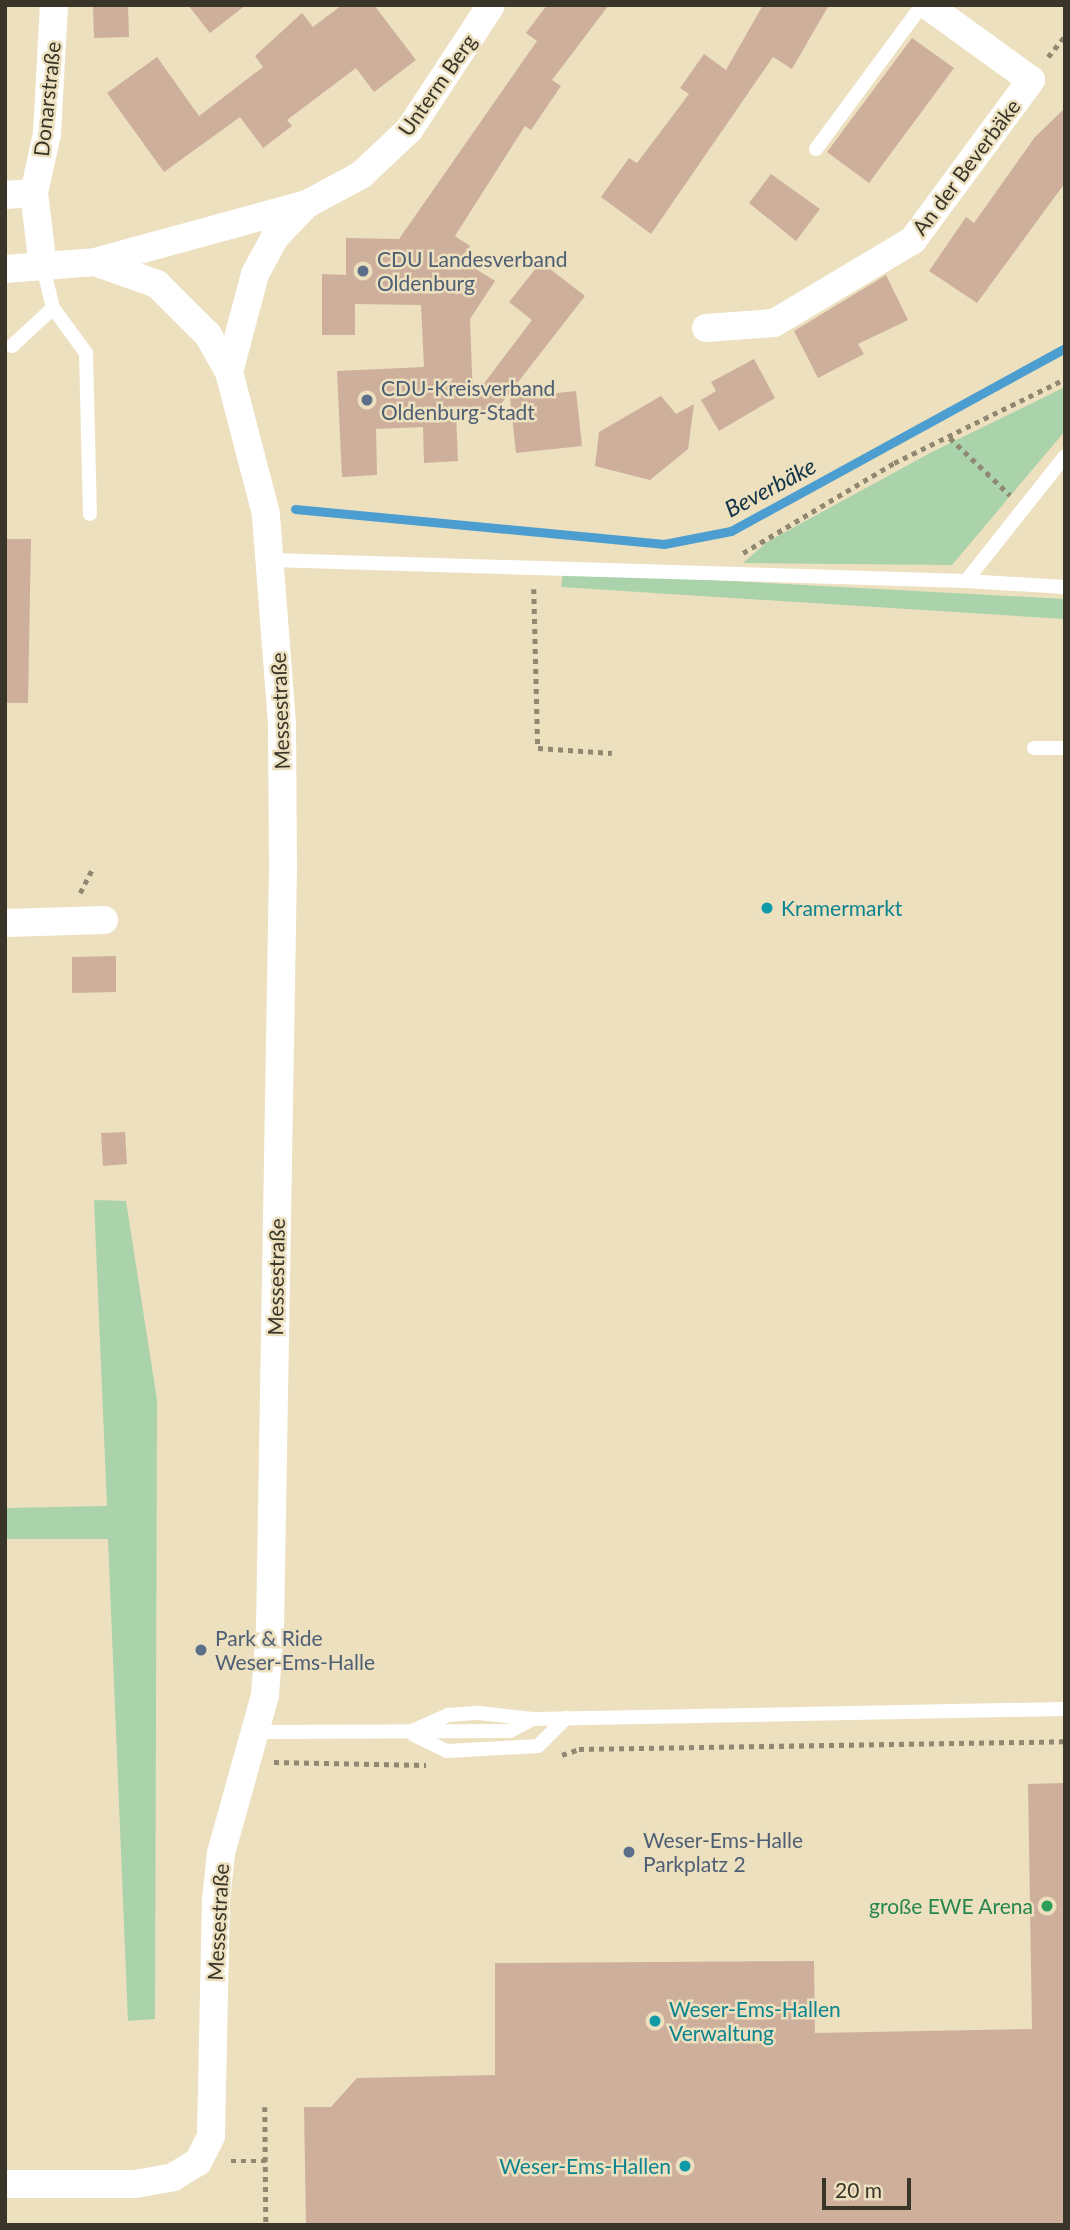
<!DOCTYPE html>
<meta charset="utf-8">
<style>
body{margin:0}
#map{position:relative;width:1070px;height:2230px;overflow:hidden;background:#ece0bf;font-family:Lato,sans-serif}
div>[style]{position:absolute}
.green>*{inset:0;background:#aad2ab}
.stream>*{height:9px;margin:-4.5px;padding:0 4.5px;transform-origin:4.5px;border-radius:4.5px;background:#4d9ed0}
.building>*{inset:0;background:#ceaf9c}
.path>*{height:4.5px;margin-top:-2.25px;transform-origin:0;background:repeating-linear-gradient(90deg,#918872 0 5px,transparent 0 10px)}
.lane>*{height:14px;margin:-7px;padding:0 7px;transform-origin:7px;border-radius:7px;background:#fff}
.street>*{height:28px;margin:-14px;padding:0 14px;transform-origin:14px;border-radius:14px;background:#fff}
.dots>*{width:19px;height:19px;translate:-50% -50%;box-sizing:border-box;border:4px solid #ece0bf;border-radius:50%}
span{translate:-50% -50%;white-space:nowrap;text-align:center;line-height:1.15;-webkit-text-stroke:5px #ece0bf;paint-order:stroke}
.street-label{font-size:21px;color:#3a3529}
.service-label{font-size:21px;color:#4e5e75}
.left{translate:0 -50%;text-align:left}
.culture-label{font-size:21px;color:#0d838f}
.right{translate:-100% -50%;text-align:right}
.leisure-label{font-size:21px;color:#27864d}
.water-label{font-size:23px;color:#103348;font-style:italic}
.frame{position:absolute;inset:0;border:7px solid #3a3529;pointer-events:none}
.scale{position:absolute;left:822px;top:2178px;width:89px;height:32px;box-sizing:border-box;border:4px solid #3a3529;border-top:0;padding-left:9px;font-size:21px;line-height:24px;white-space:nowrap;color:#3a3529;-webkit-text-stroke:5px #ece0bf;paint-order:stroke}
</style>
<div id="map">
<div class="green">
<div style="clip-path:polygon(1065px 387px,1065px 431px,952px 565px,743px 563px,767px 542px,932px 452px)"></div>
<div style="clip-path:polygon(563px 572px,1065px 599px,1065px 619px,561px 587px)"></div>
<div style="clip-path:polygon(94px 1200px,126px 1201px,157px 1400px,155px 2019px,128px 2021px,108px 1539px,5px 1539px,5px 1508px,107px 1506px)"></div>
</div>
<div class="stream">
<div style="left:295px;top:509px;width:371px;rotate:5.4deg"></div>
<div style="left:664px;top:544px;width:68px;rotate:-11deg"></div>
<div style="left:731px;top:531px;width:381px;rotate:-28.7deg"></div>
</div>
<div class="building">
<div style="clip-path:polygon(93px 5px,128px 5px,129px 37px,94px 38px)"></div>
<div style="clip-path:polygon(188px 5px,246px 5px,210px 33px)"></div>
<div style="clip-path:polygon(342px 5px,374px 5px,416px 60px,374px 92px,356px 68px,287px 120px,292px 126px,263px 148px,240px 117px,164px 172px,107px 93px,157px 57px,199px 116px,263px 67px,255px 56px,302px 13px,313px 27px)"></div>
<div style="clip-path:polygon(547px 5px,609px 5px,552px 80px,561px 86px,531px 130px,525px 126px,455px 236px,470px 246px,460px 259px,495px 281px,470px 319px,473px 398px,532px 320px,509px 302px,541px 262px,585px 296px,494px 413px,456px 414px,458px 461px,424px 463px,423px 427px,376px 429px,377px 475px,342px 477px,337px 371px,424px 367px,421px 305px,355px 304px,355px 335px,322px 335px,322px 274px,346px 275px,346px 238px,399px 239px,537px 41px,526px 33px)"></div>
<div style="clip-path:polygon(763px 5px,829px 5px,792px 69px,773px 57px,651px 234px,601px 197px,629px 158px,637px 163px,689px 94px,680px 88px,704px 54px,726px 70px)"></div>
<div style="clip-path:polygon(912px 38px,954px 68px,869px 183px,827px 152px)"></div>
<div style="clip-path:polygon(1065px 108px,1065px 183px,977px 303px,929px 271px,966px 217px,974px 223px,1035px 137px)"></div>
<div style="clip-path:polygon(771px 174px,820px 209px,796px 241px,749px 203px)"></div>
<div style="clip-path:polygon(886px 275px,908px 320px,858px 344px,864px 354px,818px 378px,794px 331px)"></div>
<div style="clip-path:polygon(754px 359px,775px 398px,719px 431px,701px 400px,716px 391px,711px 382px)"></div>
<div style="clip-path:polygon(576px 391px,582px 446px,516px 453px,510px 398px)"></div>
<div style="clip-path:polygon(661px 396px,676px 414px,694px 404px,688px 449px,650px 480px,595px 466px,599px 432px)"></div>
<div style="clip-path:polygon(5px 539px,31px 539px,28px 703px,5px 703px)"></div>
<div style="clip-path:polygon(116px 956px,116px 992px,72px 993px,72px 957px)"></div>
<div style="clip-path:polygon(125px 1132px,127px 1164px,103px 1166px,101px 1133px)"></div>
<div style="clip-path:polygon(1065px 1783px,1065px 2225px,306px 2225px,304px 2107px,331px 2107px,357px 2078px,495px 2075px,495px 1963px,814px 1961px,815px 2033px,1032px 2029px,1028px 1784px)"></div>
</div>
<div class="path">
<div style="left:1048px;top:57px;width:27px;rotate:-51deg"></div>
<div style="left:950px;top:438px;width:83px;rotate:43.5deg"></div>
<div style="left:743px;top:553px;width:176px;rotate:-30.8deg"></div>
<div style="left:894px;top:463px;width:191px;rotate:-26.2deg"></div>
<div style="left:534px;top:589px;width:159px;rotate:88.6deg"></div>
<div style="left:538px;top:748px;width:74px;rotate:3.9deg"></div>
<div style="left:80px;top:893px;width:27px;rotate:-63deg"></div>
<div style="left:562px;top:1755px;width:18px;rotate:-19deg"></div>
<div style="left:579px;top:1749px;width:486px;rotate:-0.9deg"></div>
<div style="left:274px;top:1762px;width:152px;rotate:1.1deg"></div>
<div style="left:265px;top:2107px;width:118px;rotate:89.5deg"></div>
<div style="left:231px;top:2161px;width:35px"></div>
</div>
<div class="lane">
<div style="left:816px;top:149px;width:179px;rotate:-53.6deg"></div>
<div style="left:53px;top:308px;width:56px;rotate:53.7deg"></div>
<div style="left:86px;top:353px;width:161px;rotate:88.6deg"></div>
<div style="left:12px;top:346px;width:56px;rotate:-42.8deg"></div>
<div style="left:53px;top:308px;width:42px;rotate:-103.7deg"></div>
<div style="left:272px;top:560px;width:694px;rotate:1.73deg"></div>
<div style="left:966px;top:581px;width:159px;rotate:-51.6deg"></div>
<div style="left:966px;top:581px;width:99px;rotate:3.5deg"></div>
<div style="left:1034px;top:748px;width:31px"></div>
<div style="left:257px;top:1732px;width:253px;rotate:-0.2deg"></div>
<div style="left:510px;top:1731px;width:26px;rotate:-28deg"></div>
<div style="left:410px;top:1732px;width:42px;rotate:-24.1deg"></div>
<div style="left:448px;top:1715px;width:31px;rotate:-4deg"></div>
<div style="left:479px;top:1713px;width:54px;rotate:6.3deg"></div>
<div style="left:533px;top:1719px;width:532px;rotate:-1.08deg"></div>
<div style="left:414px;top:1735px;width:37px;rotate:26deg"></div>
<div style="left:447px;top:1751px;width:91px;rotate:-3.1deg"></div>
<div style="left:538px;top:1746px;width:40px;rotate:-45deg"></div>
</div>
<div class="street">
<div style="left:5px;top:195px;width:29px;rotate:-4deg"></div>
<div style="left:43px;top:267px;width:75px;rotate:-96.9deg"></div>
<div style="left:34px;top:193px;width:60px;rotate:-77.6deg"></div>
<div style="left:47px;top:134px;width:129px;rotate:-86.9deg"></div>
<div style="left:5px;top:269px;width:90px;rotate:-4.4deg"></div>
<div style="left:95px;top:262px;width:220px;rotate:-15.3deg"></div>
<div style="left:307px;top:204px;width:61px;rotate:-28.2deg"></div>
<div style="left:361px;top:175px;width:66px;rotate:-43.2deg"></div>
<div style="left:409px;top:130px;width:149px;rotate:-56.7deg"></div>
<div style="left:706px;top:328px;width:68px;rotate:-4.2deg"></div>
<div style="left:774px;top:323px;width:162px;rotate:-30.8deg"></div>
<div style="left:913px;top:240px;width:199px;rotate:-53.6deg"></div>
<div style="left:1031px;top:80px;width:128px;rotate:-144.2deg"></div>
<div style="left:229px;top:372px;width:101px;rotate:-75.1deg"></div>
<div style="left:255px;top:274px;width:42px;rotate:-61.6deg"></div>
<div style="left:275px;top:237px;width:39px;rotate:-46deg"></div>
<div style="left:5px;top:923px;width:99px;rotate:-1.7deg"></div>
<div style="left:5px;top:2184px;width:130px"></div>
<div style="left:135px;top:2184px;width:39px;rotate:-10deg"></div>
<div style="left:173px;top:2177px;width:29px;rotate:-31deg"></div>
<div style="left:198px;top:2162px;width:29px;rotate:-63deg"></div>
<div style="left:211px;top:2136px;width:236px;rotate:-88.8deg"></div>
<div style="left:216px;top:1900px;width:47px;rotate:-83.9deg"></div>
<div style="left:221px;top:1853px;width:164px;rotate:-74.4deg"></div>
<div style="left:265px;top:1695px;width:67px;rotate:-85.7deg"></div>
<div style="left:270px;top:1628px;width:761px;rotate:-89.02deg"></div>
<div style="left:283px;top:867px;width:143px;rotate:-90.4deg"></div>
<div style="left:282px;top:724px;width:211px;rotate:-94.4deg"></div>
<div style="left:266px;top:514px;width:147px;rotate:-104.6deg"></div>
<div style="left:229px;top:372px;width:43px;rotate:-119.6deg"></div>
<div style="left:208px;top:335px;width:72px;rotate:-135deg"></div>
<div style="left:157px;top:284px;width:66px;rotate:-160.5deg"></div>
</div>
<div class="dots">
<div style="left:363px;top:271px;background:#5c6f8a"></div>
<div style="left:367px;top:400px;background:#5c6f8a"></div>
<div style="left:767px;top:908px;background:#0f9aa8"></div>
<div style="left:201px;top:1650px;background:#5c6f8a"></div>
<div style="left:629px;top:1852px;background:#5c6f8a"></div>
<div style="left:1047px;top:1906px;background:#2e9e5b"></div>
<div style="left:655px;top:2021px;background:#0f9aa8"></div>
<div style="left:685px;top:2166px;background:#0f9aa8"></div>
</div>
<div class="street-label">
<span style="left:437px;top:85px;rotate:-55deg">Unterm Berg</span>
<span style="left:47px;top:99px;rotate:-84deg">Donarstraße</span>
<span style="left:966px;top:167px;rotate:-53deg">An der Beverbäke</span>
<span style="left:280px;top:711px;rotate:-92deg">Messestraße</span>
<span style="left:276px;top:1277px;rotate:-89deg">Messestraße</span>
<span style="left:218px;top:1922px;rotate:-87deg">Messestraße</span>
</div>
<div class="service-label">
<span class="left" style="left:377px;top:271px">CDU Landesverband<br>Oldenburg</span>
<span class="left" style="left:381px;top:400px">CDU-Kreisverband<br>Oldenburg-Stadt</span>
<span class="left" style="left:215px;top:1650px">Park &amp; Ride<br>Weser-Ems-Halle</span>
<span class="left" style="left:643px;top:1852px">Weser-Ems-Halle<br>Parkplatz 2</span>
</div>
<div class="culture-label">
<span class="left" style="left:781px;top:908px">Kramermarkt</span>
<span class="left" style="left:669px;top:2021px">Weser-Ems-Hallen<br>Verwaltung</span>
<span class="right" style="left:671px;top:2166px">Weser-Ems-Hallen</span>
</div>
<div class="leisure-label">
<span class="right" style="left:1033px;top:1906px">große EWE Arena</span>
</div>
<div class="water-label">
<span style="left:770px;top:487px;rotate:-28deg">Beverbäke</span>
</div>
<div class="frame"></div>
<div class="scale">20 m</div>
</div>
